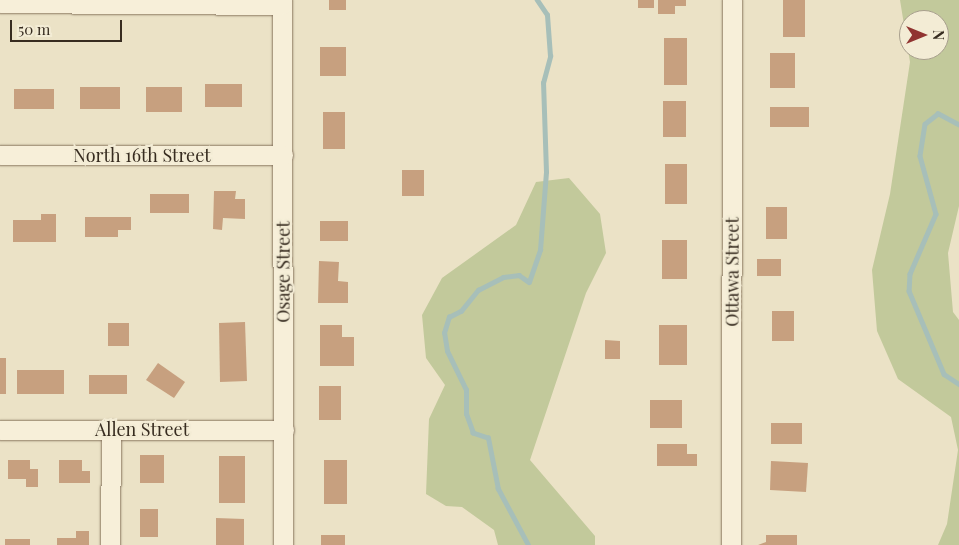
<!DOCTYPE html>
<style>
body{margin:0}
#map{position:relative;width:959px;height:545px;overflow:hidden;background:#ebe2c6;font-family:"Playfair Display",serif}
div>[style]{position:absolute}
.green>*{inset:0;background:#c2c99b}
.stream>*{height:4.5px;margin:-2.25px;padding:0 2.25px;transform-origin:2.25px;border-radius:2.25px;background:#a7bfb9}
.building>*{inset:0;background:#c7a07f}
.roads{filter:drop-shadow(0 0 1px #86745d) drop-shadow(0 0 1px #86745d)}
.minor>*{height:19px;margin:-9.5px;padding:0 9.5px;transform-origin:9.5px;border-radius:9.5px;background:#f7efd9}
span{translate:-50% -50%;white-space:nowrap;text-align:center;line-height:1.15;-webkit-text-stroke:4.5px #f3ecd5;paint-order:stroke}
.street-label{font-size:18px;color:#372c20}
.north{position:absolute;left:899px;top:10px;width:50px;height:50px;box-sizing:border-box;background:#f3ecd5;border:1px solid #a89f8d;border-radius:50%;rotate:90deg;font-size:14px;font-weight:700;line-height:20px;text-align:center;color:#372c20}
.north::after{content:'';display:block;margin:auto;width:18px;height:22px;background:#913431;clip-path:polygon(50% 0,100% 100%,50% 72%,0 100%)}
.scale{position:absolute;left:10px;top:20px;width:112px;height:22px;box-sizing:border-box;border:2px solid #372c20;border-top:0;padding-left:6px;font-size:15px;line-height:18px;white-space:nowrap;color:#372c20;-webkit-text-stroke:4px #f3ecd5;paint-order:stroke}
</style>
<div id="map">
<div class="green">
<div style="clip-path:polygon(evenodd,900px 0,959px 0,959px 206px,948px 253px,953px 312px,959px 320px,959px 545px,938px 545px,947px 524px,958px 450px,951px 417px,898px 379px,877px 331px,872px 270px,890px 194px,910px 62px,900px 0,909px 20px,939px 20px,939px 50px,909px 50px,909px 20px)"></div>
<div style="clip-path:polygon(569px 178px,600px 214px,606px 253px,586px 293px,530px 460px,595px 536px,595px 545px,498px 545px,494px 530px,462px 507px,446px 506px,426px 494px,429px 419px,445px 385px,426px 358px,422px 315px,442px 278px,516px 225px,536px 182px)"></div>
</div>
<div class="stream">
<div style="left:959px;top:125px;width:24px;rotate:-152deg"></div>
<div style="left:938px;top:114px;width:16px;rotate:142deg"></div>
<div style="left:925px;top:124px;width:32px;rotate:99deg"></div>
<div style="left:920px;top:156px;width:60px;rotate:74.6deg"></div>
<div style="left:936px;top:214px;width:65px;rotate:113.4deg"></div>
<div style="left:910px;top:274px;width:17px;rotate:93deg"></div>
<div style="left:909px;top:291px;width:90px;rotate:67.1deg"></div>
<div style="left:944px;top:374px;width:18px;rotate:34deg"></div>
<div style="left:528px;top:545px;width:64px;rotate:-118.2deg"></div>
<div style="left:498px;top:489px;width:52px;rotate:-101.1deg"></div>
<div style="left:488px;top:438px;width:16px;rotate:-162deg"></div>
<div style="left:473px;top:433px;width:20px;rotate:-110deg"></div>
<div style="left:466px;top:414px;width:24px;rotate:-90deg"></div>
<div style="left:466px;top:390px;width:43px;rotate:-116deg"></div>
<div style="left:447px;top:351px;width:18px;rotate:-99deg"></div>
<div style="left:444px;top:333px;width:17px;rotate:-73deg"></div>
<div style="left:449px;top:317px;width:13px;rotate:-27deg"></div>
<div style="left:461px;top:311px;width:27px;rotate:-51deg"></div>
<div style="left:478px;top:290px;width:28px;rotate:-27deg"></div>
<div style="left:503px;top:277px;width:16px;rotate:-7deg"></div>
<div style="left:519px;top:275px;width:12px;rotate:35deg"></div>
<div style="left:529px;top:282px;width:34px;rotate:-71deg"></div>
<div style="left:540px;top:250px;width:78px;rotate:-85.6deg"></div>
<div style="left:546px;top:172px;width:89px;rotate:-91.9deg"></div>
<div style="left:543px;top:83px;width:28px;rotate:-75deg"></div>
<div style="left:550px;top:56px;width:41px;rotate:-94.2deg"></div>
<div style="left:547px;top:15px;width:18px;rotate:-124deg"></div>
</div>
<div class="building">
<div style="clip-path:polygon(329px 0,346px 0,346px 10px,329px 10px)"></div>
<div style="clip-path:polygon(638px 0,654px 0,654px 8px,638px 8px)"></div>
<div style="clip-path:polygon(658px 0,686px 0,686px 6px,675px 6px,675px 14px,658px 14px)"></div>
<div style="clip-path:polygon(783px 0,805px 0,805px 37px,783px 37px)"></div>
<div style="clip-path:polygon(664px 38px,687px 38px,687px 85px,664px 85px)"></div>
<div style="clip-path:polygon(320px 47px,346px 47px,346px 76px,320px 76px)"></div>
<div style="clip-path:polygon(770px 53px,795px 53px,795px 88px,770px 88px)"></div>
<div style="clip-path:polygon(205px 84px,242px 84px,242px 107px,205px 107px)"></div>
<div style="clip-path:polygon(80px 87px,120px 87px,120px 109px,80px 109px)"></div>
<div style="clip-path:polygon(146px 87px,182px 87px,182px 112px,146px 112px)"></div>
<div style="clip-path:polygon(14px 89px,54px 89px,54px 109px,14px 109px)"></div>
<div style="clip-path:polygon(663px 101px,686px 101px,686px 137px,663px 137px)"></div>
<div style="clip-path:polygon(770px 107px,809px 107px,809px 127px,770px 127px)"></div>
<div style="clip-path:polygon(323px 112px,345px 112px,345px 149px,323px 149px)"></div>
<div style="clip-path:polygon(665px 164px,687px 164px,687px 204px,665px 204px)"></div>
<div style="clip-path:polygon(402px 170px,424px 170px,424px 196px,402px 196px)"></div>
<div style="clip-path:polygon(214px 191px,236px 191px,235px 199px,245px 199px,245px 219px,223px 218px,222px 230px,213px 229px)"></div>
<div style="clip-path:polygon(150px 194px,189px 194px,189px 213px,150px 213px)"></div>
<div style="clip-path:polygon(766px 207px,787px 207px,787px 239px,766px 239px)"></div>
<div style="clip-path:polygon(41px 214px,56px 214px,56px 242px,13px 242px,13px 220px,41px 220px)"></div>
<div style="clip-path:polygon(85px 217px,131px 217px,131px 230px,118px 230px,118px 237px,85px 237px)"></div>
<div style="clip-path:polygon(320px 221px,348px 221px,348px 241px,320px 241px)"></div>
<div style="clip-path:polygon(662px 240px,687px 240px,687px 279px,662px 279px)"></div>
<div style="clip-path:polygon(757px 259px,781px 259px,781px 276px,757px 276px)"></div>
<div style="clip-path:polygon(319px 261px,339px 262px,338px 281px,348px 282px,348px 303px,318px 303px)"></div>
<div style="clip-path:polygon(772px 311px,794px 311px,794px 341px,772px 341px)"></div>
<div style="clip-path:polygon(245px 322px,247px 381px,220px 382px,219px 323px)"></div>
<div style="clip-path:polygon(108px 323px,129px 323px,129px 346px,108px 346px)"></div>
<div style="clip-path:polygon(320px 325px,342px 325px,342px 337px,354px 337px,354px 366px,320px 366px)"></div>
<div style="clip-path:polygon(659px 325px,687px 325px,687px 365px,659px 365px)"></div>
<div style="clip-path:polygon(605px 340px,620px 341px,620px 359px,605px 359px)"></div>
<div style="clip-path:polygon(0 358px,6px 358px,6px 394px,0 394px)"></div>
<div style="clip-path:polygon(158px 363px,185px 382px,174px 398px,146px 380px)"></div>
<div style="clip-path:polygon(17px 370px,64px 370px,64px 394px,17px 394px)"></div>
<div style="clip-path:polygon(89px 375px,127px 375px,127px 394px,89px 394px)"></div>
<div style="clip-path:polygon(319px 386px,341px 386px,341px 420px,319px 420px)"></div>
<div style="clip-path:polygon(650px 400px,682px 400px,682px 428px,650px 428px)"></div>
<div style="clip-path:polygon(771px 423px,802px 423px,802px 444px,771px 444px)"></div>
<div style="clip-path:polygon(657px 444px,687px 444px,687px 454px,697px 454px,697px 466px,657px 466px)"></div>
<div style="clip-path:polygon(140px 455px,164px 455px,164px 483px,140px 483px)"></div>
<div style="clip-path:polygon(219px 456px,245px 456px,245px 503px,219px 503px)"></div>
<div style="clip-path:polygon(8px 460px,30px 460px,30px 469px,38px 469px,38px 487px,26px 487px,26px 479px,8px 479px)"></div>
<div style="clip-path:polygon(59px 460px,82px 460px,82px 471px,90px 471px,90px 483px,59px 483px)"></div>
<div style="clip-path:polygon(324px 460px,347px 460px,347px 504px,324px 504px)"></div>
<div style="clip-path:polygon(771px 461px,808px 463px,806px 492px,770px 490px)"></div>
<div style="clip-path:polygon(140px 509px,158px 509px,158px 537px,140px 537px)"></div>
<div style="clip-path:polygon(216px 518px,244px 519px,244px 545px,216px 545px)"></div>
<div style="clip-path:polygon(76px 531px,89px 531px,89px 545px,57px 545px,57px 538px,76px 538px)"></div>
<div style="clip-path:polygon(321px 535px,345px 535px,345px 545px,321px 545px)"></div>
<div style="clip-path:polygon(766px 535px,797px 535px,797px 545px,758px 545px,766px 542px)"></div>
<div style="clip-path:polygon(5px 539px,30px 539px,30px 545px,5px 545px)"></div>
</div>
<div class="roads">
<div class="minor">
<div style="left:282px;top:0;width:545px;rotate:89.89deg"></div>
<div style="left:0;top:3px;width:282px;rotate:0.4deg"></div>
<div style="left:0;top:155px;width:283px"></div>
<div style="left:0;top:430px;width:284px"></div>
<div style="left:110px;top:545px;width:116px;rotate:-89.5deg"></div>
<div style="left:731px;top:545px;width:545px;rotate:-89.89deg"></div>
</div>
</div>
<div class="street-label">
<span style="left:142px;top:155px">North 16th Street</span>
<span style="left:283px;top:272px;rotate:-90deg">Osage Street</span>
<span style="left:732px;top:272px;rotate:-90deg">Ottawa Street</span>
<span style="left:142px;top:429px">Allen Street</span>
</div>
<div class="north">N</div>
<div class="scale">50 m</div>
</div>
